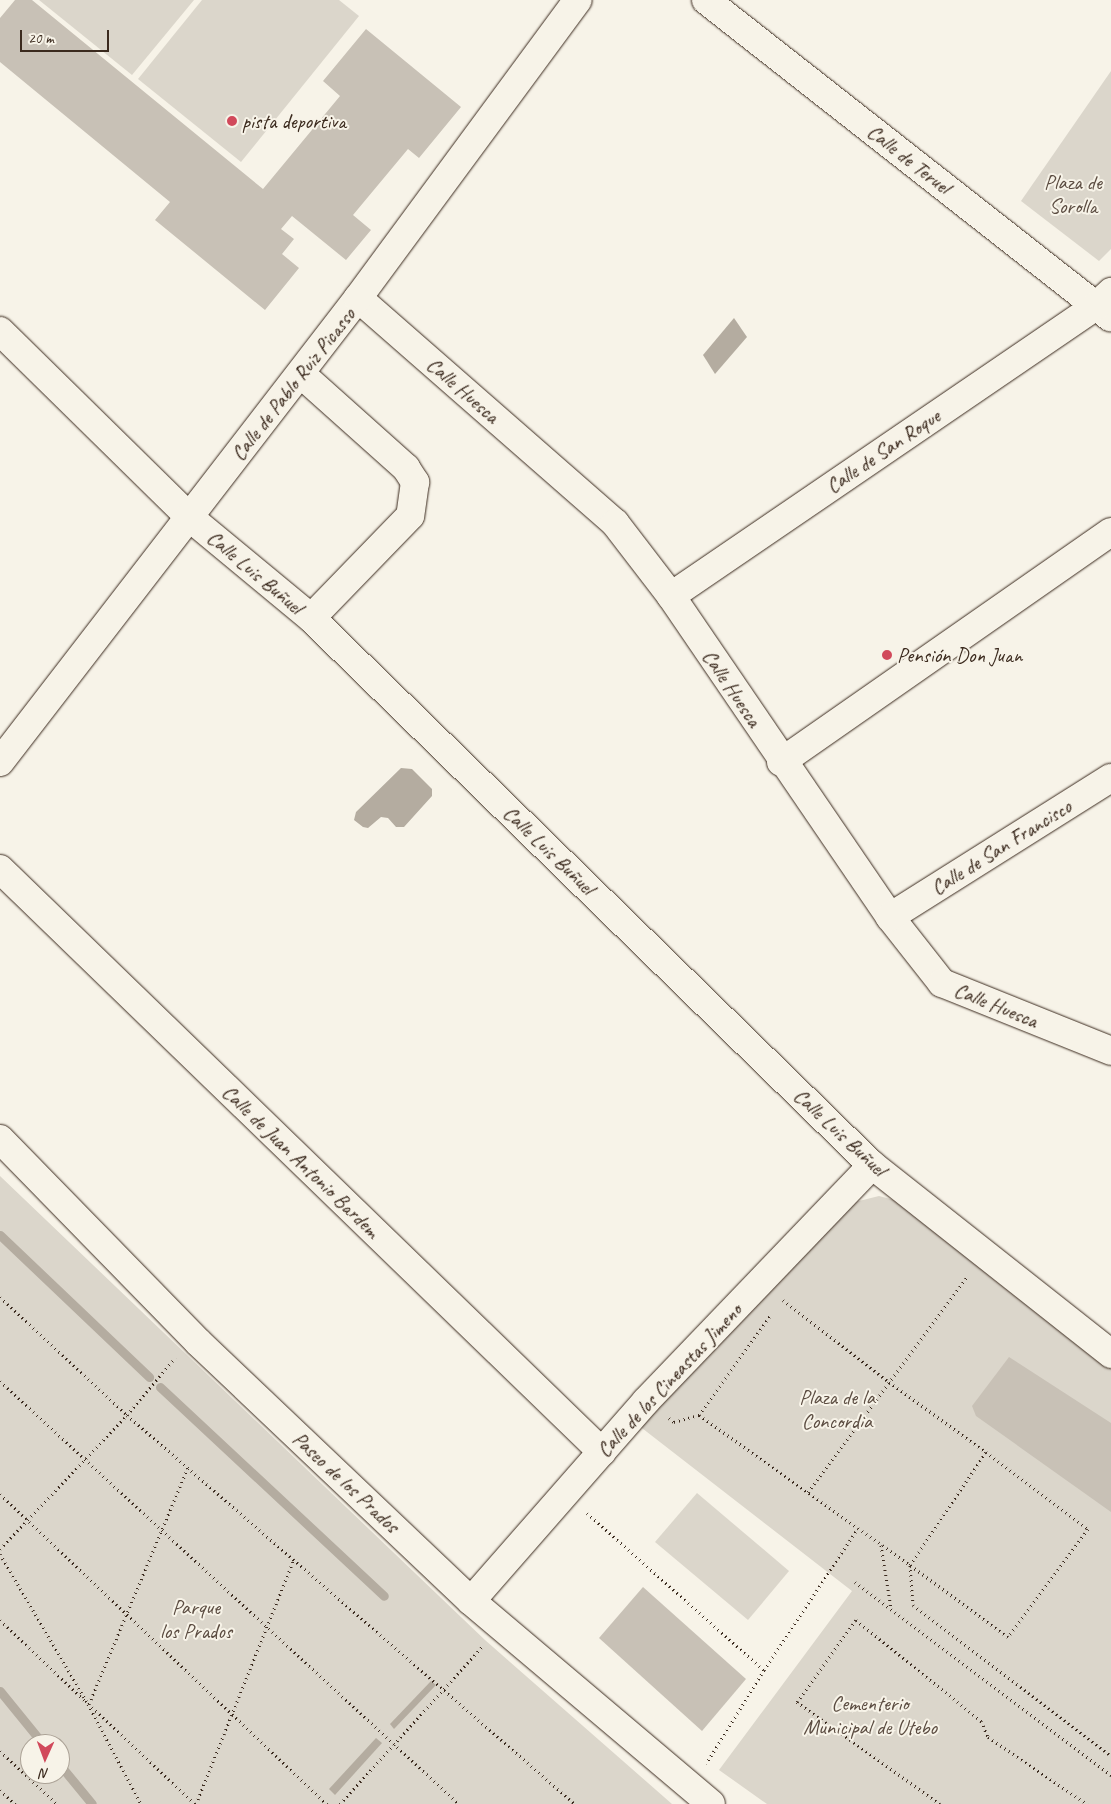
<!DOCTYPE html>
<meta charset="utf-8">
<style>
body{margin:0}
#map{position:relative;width:1111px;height:1804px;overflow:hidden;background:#f7f3e8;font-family:Caveat,sans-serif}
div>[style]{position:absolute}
.green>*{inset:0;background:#dbd6cb}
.water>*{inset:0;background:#b4aca0}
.stream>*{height:9px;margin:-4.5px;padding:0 4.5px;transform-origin:4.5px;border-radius:4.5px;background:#b4aca0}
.building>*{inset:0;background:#c8c1b6}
.path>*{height:3px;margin-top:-1.5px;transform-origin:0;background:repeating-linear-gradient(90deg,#3b2a1e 0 1px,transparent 0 5px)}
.roads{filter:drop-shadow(0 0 1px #3b2a1e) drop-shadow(0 0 1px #3b2a1e)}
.street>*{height:28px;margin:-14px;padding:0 14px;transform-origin:14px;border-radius:14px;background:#f7f3e8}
.dots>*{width:14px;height:14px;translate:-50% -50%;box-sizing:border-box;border:2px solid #f7f3e8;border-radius:50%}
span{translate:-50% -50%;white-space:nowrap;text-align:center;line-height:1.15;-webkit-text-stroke:4px #f7f3e8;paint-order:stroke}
.poi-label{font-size:21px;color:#3b2a1e}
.left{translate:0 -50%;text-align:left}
.street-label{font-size:21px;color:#3b2a1e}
.park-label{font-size:21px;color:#5b4c41}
.north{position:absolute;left:20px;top:1734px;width:50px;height:50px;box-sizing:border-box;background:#f7f3e8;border:1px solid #aca397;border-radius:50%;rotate:182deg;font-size:14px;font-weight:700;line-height:20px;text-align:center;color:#3b2a1e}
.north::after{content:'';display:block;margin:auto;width:18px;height:22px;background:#d1495b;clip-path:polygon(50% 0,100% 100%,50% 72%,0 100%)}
.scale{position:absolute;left:20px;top:30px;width:89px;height:22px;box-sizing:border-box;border:2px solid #3b2a1e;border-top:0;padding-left:6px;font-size:15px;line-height:18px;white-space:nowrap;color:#3b2a1e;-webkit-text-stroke:4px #f7f3e8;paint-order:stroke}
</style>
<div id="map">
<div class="green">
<div style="clip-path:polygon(39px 0,194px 0,132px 75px)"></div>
<div style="clip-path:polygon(202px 0,339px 0,359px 16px,241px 162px,138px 79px)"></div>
<div style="clip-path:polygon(1111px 71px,1111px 249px,1099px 261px,1021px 201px)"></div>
<div style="clip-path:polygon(evenodd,0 1176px,485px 1640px,672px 1804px,0 1804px,0 1176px,30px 1744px,60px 1744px,60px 1774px,30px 1774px,30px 1744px)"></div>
<div style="clip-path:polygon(879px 1196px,898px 1201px,1111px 1365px,1111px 1804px,767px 1804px,719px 1770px,852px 1591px,638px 1425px,855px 1202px)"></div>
<div style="clip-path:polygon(697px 1493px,789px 1571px,748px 1620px,655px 1542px)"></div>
</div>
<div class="water">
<div style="clip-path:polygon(734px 318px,747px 337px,715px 374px,703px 355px)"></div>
<div style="clip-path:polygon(401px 768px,412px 769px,432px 789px,432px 796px,404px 827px,396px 827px,388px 818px,381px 817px,368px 828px,363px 827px,354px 820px,356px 812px)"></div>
<div style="clip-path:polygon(431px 1681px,436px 1685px,394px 1729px,390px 1724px)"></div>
<div style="clip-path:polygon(376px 1738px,382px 1743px,335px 1795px,329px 1789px)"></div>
</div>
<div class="stream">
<div style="left:0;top:1235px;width:206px;rotate:43.6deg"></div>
<div style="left:160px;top:1387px;width:306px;rotate:43deg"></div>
<div style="left:0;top:1691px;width:68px;rotate:50.9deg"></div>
<div style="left:60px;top:1765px;width:50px;rotate:50.6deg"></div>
</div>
<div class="building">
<div style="clip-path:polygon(15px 0,32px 0,263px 189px,340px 96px,323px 81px,366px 29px,461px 107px,419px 158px,408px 149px,353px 215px,371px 230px,346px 260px,292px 216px,281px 229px,294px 239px,282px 254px,299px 268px,265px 310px,155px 220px,170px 202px,0 62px,0 18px)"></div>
<div style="clip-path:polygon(1009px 1357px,1111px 1423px,1111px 1512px,976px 1416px,972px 1406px)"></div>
<div style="clip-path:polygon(643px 1587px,746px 1679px,702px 1731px,599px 1638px)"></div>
</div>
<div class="path">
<div style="left:0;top:1297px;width:173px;rotate:42.9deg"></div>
<div style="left:127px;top:1415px;width:593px;rotate:40.97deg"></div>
<div style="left:783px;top:1300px;width:134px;rotate:37.7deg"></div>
<div style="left:889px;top:1382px;width:120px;rotate:35.8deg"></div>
<div style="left:986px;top:1452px;width:128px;rotate:37deg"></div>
<div style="left:1088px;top:1529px;width:134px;rotate:126.5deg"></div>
<div style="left:1008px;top:1637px;width:122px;rotate:-143.7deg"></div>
<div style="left:910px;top:1565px;width:136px;rotate:-56.1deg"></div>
<div style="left:0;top:1381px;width:624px;rotate:42.66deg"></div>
<div style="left:699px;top:1415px;width:122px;rotate:-54.4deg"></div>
<div style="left:669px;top:1418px;width:6px;rotate:39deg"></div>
<div style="left:674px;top:1422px;width:26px;rotate:-16deg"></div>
<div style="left:699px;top:1415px;width:259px;rotate:35.4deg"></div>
<div style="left:910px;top:1565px;width:40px;rotate:85.7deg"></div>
<div style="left:913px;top:1605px;width:249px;rotate:37.3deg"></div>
<div style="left:808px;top:1492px;width:269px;rotate:-53.5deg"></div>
<div style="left:0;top:1494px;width:451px;rotate:43.5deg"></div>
<div style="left:587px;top:1513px;width:237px;rotate:41.6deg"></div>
<div style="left:764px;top:1670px;width:110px;rotate:121.7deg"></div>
<div style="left:881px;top:1545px;width:64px;rotate:81deg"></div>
<div style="left:0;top:1549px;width:185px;rotate:-46.5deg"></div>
<div style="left:127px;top:1415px;width:75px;rotate:-49.9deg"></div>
<div style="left:0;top:1554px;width:174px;rotate:59.6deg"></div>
<div style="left:88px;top:1704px;width:113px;rotate:62.1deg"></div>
<div style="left:855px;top:1582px;width:321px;rotate:37deg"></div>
<div style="left:0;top:1620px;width:117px;rotate:43.6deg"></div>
<div style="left:764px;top:1670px;width:170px;rotate:-56.5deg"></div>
<div style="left:89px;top:1704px;width:257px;rotate:-67.3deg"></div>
<div style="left:92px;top:1707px;width:141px;rotate:43.3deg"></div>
<div style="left:0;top:1751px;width:78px;rotate:42.9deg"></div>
<div style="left:0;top:1790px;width:21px;rotate:43deg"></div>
<div style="left:196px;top:1804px;width:264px;rotate:-68.2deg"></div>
<div style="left:340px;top:1804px;width:212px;rotate:-47.9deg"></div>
<div style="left:940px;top:1804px;width:176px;rotate:-144.5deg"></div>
<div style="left:797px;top:1702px;width:101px;rotate:-54.3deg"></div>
<div style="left:856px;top:1620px;width:161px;rotate:38.9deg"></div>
<div style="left:981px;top:1721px;width:17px;rotate:66deg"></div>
<div style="left:988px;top:1737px;width:120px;rotate:34.1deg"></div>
</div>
<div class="roads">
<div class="street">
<div style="left:706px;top:0;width:514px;rotate:38.12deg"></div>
<div style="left:358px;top:298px;width:342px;rotate:41.2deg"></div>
<div style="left:615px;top:523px;width:92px;rotate:52.5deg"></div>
<div style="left:671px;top:596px;width:389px;rotate:55.7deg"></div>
<div style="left:890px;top:917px;width:84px;rotate:51.8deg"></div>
<div style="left:942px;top:983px;width:182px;rotate:21.9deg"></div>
<div style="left:0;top:331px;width:265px;rotate:44.5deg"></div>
<div style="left:189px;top:517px;width:158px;rotate:39.6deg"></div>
<div style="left:311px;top:618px;width:784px;rotate:44.28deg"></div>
<div style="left:872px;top:1165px;width:305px;rotate:38.3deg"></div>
<div style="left:301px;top:374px;width:141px;rotate:41.8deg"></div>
<div style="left:406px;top:468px;width:17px;rotate:57deg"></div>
<div style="left:415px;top:482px;width:34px;rotate:98deg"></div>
<div style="left:410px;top:516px;width:142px;rotate:134.1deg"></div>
<div style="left:671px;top:596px;width:515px;rotate:-34.31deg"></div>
<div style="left:1096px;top:306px;width:21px;rotate:-43deg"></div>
<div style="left:0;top:762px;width:586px;rotate:-52.35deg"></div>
<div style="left:358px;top:298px;width:370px;rotate:-53.6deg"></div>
<div style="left:781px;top:762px;width:402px;rotate:-34.9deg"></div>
<div style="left:0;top:869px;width:838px;rotate:44.08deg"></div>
<div style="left:890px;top:917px;width:261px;rotate:-32.2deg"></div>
<div style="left:0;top:1139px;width:284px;rotate:45.7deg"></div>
<div style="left:198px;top:1342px;width:376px;rotate:43.5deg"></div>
<div style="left:471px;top:1601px;width:314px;rotate:40.2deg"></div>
<div style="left:471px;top:1601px;width:266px;rotate:-48.8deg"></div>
<div style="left:646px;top:1401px;width:327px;rotate:-46.2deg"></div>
</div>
</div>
<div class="dots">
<div style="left:232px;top:121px;background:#d1495b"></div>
<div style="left:887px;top:655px;background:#d1495b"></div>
</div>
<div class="poi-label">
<span class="left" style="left:242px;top:121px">pista deportiva</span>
<span class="left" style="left:897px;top:655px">Pensión Don Juan</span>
</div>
<div class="street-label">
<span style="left:909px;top:159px;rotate:38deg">Calle de Teruel</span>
<span style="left:293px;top:384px;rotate:-52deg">Calle de Pablo Ruiz Picasso</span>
<span style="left:463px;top:390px;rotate:41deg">Calle Huesca</span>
<span style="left:883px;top:451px;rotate:-34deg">Calle de San Roque</span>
<span style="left:255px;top:572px;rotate:40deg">Calle Luis Buñuel</span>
<span style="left:732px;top:688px;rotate:56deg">Calle Huesca</span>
<span style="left:1001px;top:847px;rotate:-32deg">Calle de San Francisco</span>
<span style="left:549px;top:850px;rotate:44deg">Calle Luis Buñuel</span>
<span style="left:996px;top:1005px;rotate:22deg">Calle Huesca</span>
<span style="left:840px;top:1132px;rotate:43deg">Calle Luis Buñuel</span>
<span style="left:301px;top:1161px;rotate:44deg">Calle de Juan Antonio Bardem</span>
<span style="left:669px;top:1380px;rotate:-47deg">Calle de los Cineastas Jimeno</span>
<span style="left:346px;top:1482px;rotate:43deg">Paseo de los Prados</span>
</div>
<div class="park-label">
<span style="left:1073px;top:194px">Plaza de<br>Sorolla</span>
<span style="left:837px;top:1409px">Plaza de la<br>Concordia</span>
<span style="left:196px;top:1619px">Parque<br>los Prados</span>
<span style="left:870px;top:1715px">Cementerio<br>Municipal de Utebo</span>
</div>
<div class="north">N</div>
<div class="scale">20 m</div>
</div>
